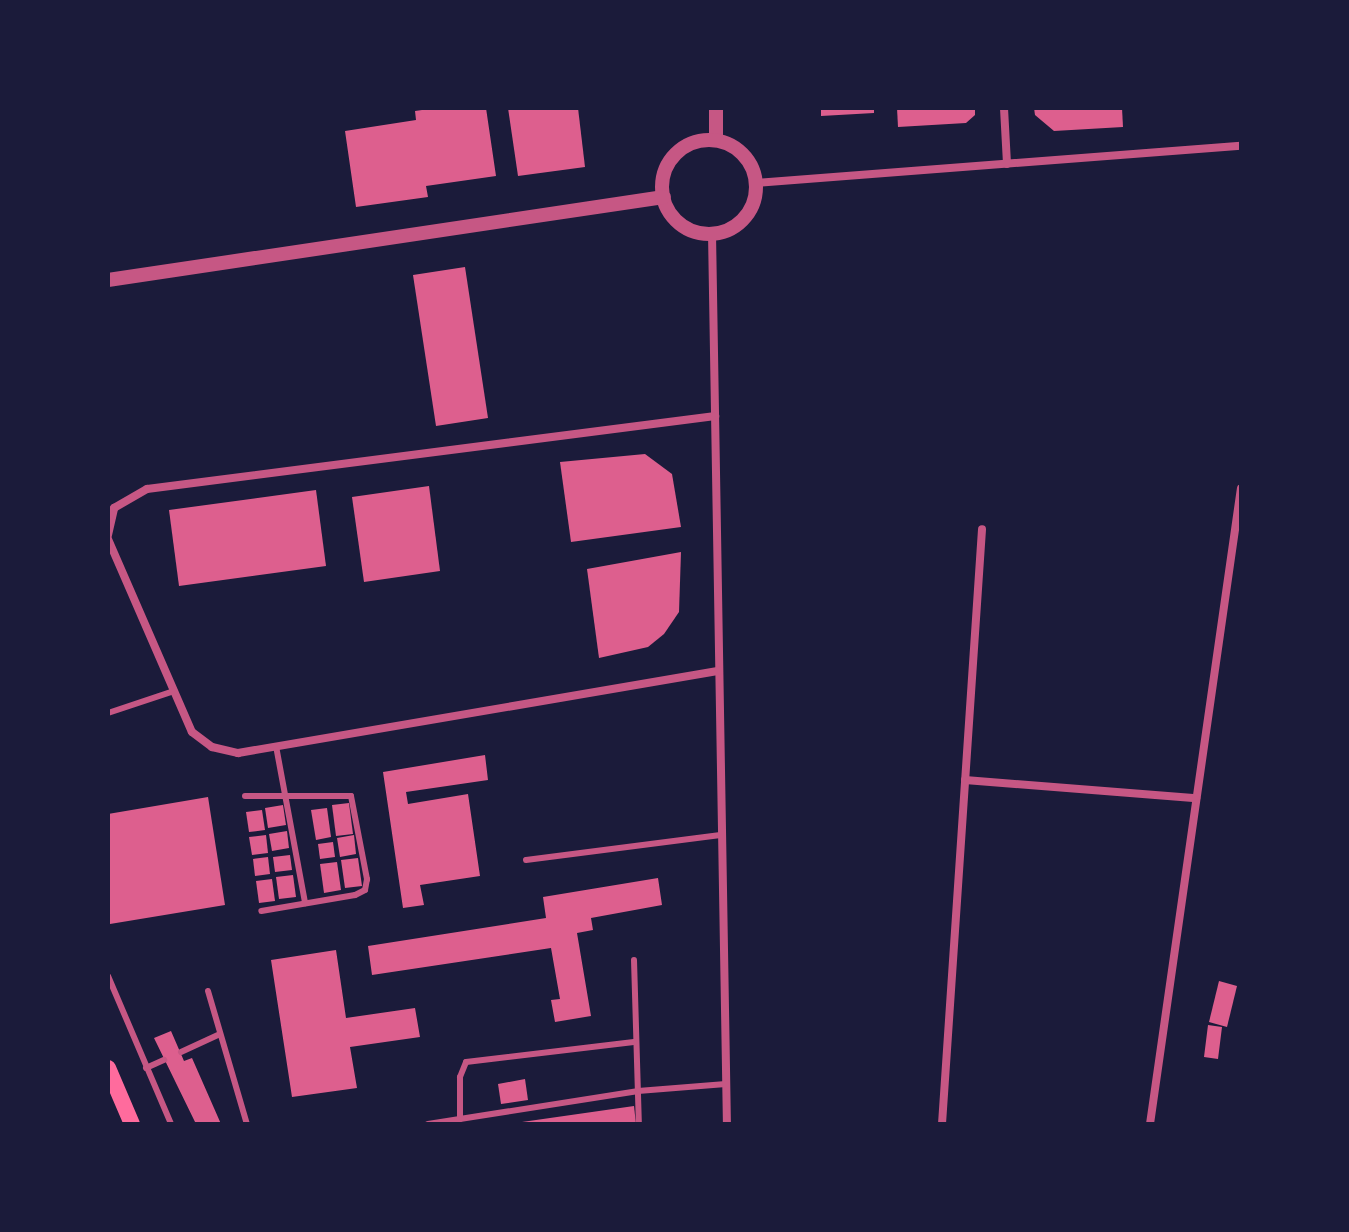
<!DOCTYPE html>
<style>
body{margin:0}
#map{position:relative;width:1349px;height:1232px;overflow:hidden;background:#1b1b3a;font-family:Helvetica,sans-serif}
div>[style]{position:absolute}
.building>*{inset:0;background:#dd5f8e}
.service>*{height:6px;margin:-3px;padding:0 3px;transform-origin:3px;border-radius:3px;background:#c65784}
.minor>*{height:8px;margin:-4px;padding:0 4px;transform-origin:4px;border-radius:4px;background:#c65784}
.tertiary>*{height:14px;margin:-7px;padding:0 7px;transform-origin:7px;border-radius:7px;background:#c65784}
.tertiary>.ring{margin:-7px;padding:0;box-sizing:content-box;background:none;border:14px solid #c65784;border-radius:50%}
.secondary>*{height:16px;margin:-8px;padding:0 8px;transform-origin:8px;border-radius:8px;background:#ff6b9d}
span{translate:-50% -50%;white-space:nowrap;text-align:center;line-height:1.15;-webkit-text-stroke:6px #1b1b3a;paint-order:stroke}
.frame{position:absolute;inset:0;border:110px solid #1b1b3a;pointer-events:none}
</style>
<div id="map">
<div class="building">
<div style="clip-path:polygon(436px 108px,486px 108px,496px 176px,426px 186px,428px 197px,356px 207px,345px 131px,416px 120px,415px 111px)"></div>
<div style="clip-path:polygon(508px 108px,578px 108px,585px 167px,518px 176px)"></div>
<div style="clip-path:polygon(821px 108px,874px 108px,874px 113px,821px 116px)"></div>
<div style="clip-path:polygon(897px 108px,975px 108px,975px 115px,966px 123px,898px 127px)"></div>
<div style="clip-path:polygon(1034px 108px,1122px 108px,1123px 127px,1054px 131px,1035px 115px)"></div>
<div style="clip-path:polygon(465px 267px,488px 418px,436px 426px,413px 275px)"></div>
<div style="clip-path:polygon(645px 454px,672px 474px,681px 527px,571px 542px,560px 462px)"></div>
<div style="clip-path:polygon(429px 486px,440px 571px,364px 582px,352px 497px)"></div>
<div style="clip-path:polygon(316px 490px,326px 566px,179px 586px,169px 510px)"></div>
<div style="clip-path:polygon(681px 552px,679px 612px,664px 634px,648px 647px,599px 658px,587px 569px)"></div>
<div style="clip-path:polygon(485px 755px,488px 780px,406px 792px,408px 804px,468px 794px,480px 876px,420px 885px,424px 905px,403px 908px,383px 772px)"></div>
<div style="clip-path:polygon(208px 797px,225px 905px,110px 924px,108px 814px)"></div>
<div style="clip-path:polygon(349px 803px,353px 834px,336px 836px,332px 805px)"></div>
<div style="clip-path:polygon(283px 805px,286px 825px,268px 828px,265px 808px)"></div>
<div style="clip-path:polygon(327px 808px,331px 837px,316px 840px,311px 810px)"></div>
<div style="clip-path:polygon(262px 810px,265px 830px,249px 832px,246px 812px)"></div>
<div style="clip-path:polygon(287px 831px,289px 848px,272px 851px,269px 834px)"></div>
<div style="clip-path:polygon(266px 835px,268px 853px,252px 855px,249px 837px)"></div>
<div style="clip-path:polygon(354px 835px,356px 854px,340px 857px,337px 838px)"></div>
<div style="clip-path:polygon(333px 842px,335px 857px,320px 859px,318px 844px)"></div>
<div style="clip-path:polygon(290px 855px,292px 870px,275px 872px,273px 857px)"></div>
<div style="clip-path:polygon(268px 857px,270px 874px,255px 876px,253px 859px)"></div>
<div style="clip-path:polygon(358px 858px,362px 886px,345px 888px,341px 860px)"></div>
<div style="clip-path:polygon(337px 862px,341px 890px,324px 893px,320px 864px)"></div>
<div style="clip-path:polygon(293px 875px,296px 897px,279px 899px,276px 877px)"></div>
<div style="clip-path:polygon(658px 878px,662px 905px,591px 918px,593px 930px,577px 933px,591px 1016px,555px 1022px,551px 1000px,560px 999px,551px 948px,372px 975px,368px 946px,546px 918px,543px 897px)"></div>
<div style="clip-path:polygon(272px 879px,275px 901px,259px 903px,256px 881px)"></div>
<div style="clip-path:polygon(336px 950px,346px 1018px,415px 1008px,420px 1037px,350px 1047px,357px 1088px,292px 1097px,271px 960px)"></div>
<div style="clip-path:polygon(1219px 981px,1237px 986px,1227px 1027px,1209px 1022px)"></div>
<div style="clip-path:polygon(1208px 1025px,1222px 1027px,1218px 1059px,1204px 1057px)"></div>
<div style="clip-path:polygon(171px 1031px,184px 1061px,192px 1058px,221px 1124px,196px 1124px,154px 1038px)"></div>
<div style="clip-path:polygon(525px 1079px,528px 1100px,501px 1104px,498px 1084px)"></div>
<div style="clip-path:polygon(634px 1106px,636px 1124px,522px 1124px,522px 1122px)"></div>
</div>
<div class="service">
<div style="left:108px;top:713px;width:70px;rotate:-18.4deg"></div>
<div style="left:276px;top:746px;width:160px;rotate:79.5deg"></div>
<div style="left:245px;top:796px;width:106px"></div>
<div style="left:351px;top:796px;width:85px;rotate:79.1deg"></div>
<div style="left:367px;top:879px;width:11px;rotate:100deg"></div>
<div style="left:365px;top:890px;width:11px;rotate:153deg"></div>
<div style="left:355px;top:895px;width:95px;rotate:170.3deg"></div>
<div style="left:526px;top:860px;width:198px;rotate:-7.3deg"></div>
<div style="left:634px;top:960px;width:164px;rotate:88.3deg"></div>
<div style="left:108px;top:976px;width:161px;rotate:66.9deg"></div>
<div style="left:208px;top:991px;width:139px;rotate:73.7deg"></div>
<div style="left:181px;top:1052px;width:43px;rotate:-24.8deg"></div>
<div style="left:146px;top:1068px;width:20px;rotate:-24deg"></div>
<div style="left:460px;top:1119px;width:42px;rotate:-90deg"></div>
<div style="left:460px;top:1077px;width:16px;rotate:-68deg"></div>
<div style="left:466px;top:1062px;width:169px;rotate:-6.8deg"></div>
<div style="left:428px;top:1124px;width:213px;rotate:-8.9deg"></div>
<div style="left:638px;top:1091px;width:88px;rotate:-4.5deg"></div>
</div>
<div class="minor">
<div style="left:1004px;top:108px;width:56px;rotate:86.9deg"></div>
<div style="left:756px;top:183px;width:486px;rotate:-4.4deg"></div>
<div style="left:712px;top:233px;width:891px;rotate:89.04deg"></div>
<div style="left:108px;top:535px;width:28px;rotate:-77deg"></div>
<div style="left:114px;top:508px;width:38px;rotate:-30deg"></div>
<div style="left:147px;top:489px;width:573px;rotate:-7.32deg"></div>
<div style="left:108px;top:539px;width:210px;rotate:66.5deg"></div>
<div style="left:192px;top:732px;width:25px;rotate:37deg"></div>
<div style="left:212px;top:747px;width:27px;rotate:13deg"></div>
<div style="left:238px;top:753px;width:488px;rotate:-9.7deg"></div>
<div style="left:965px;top:780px;width:232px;rotate:4.5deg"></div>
<div style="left:942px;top:1124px;width:596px;rotate:-86.15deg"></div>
<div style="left:1150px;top:1124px;width:642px;rotate:-81.86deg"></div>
</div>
<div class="tertiary">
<div style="left:716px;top:108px;width:32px;rotate:90deg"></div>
<div class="ring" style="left:662px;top:140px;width:80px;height:80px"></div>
<div style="left:108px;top:280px;width:562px;rotate:-8.49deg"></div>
</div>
<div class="secondary">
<div style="left:108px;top:1068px;width:61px;rotate:66.8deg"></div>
</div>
<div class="frame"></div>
</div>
